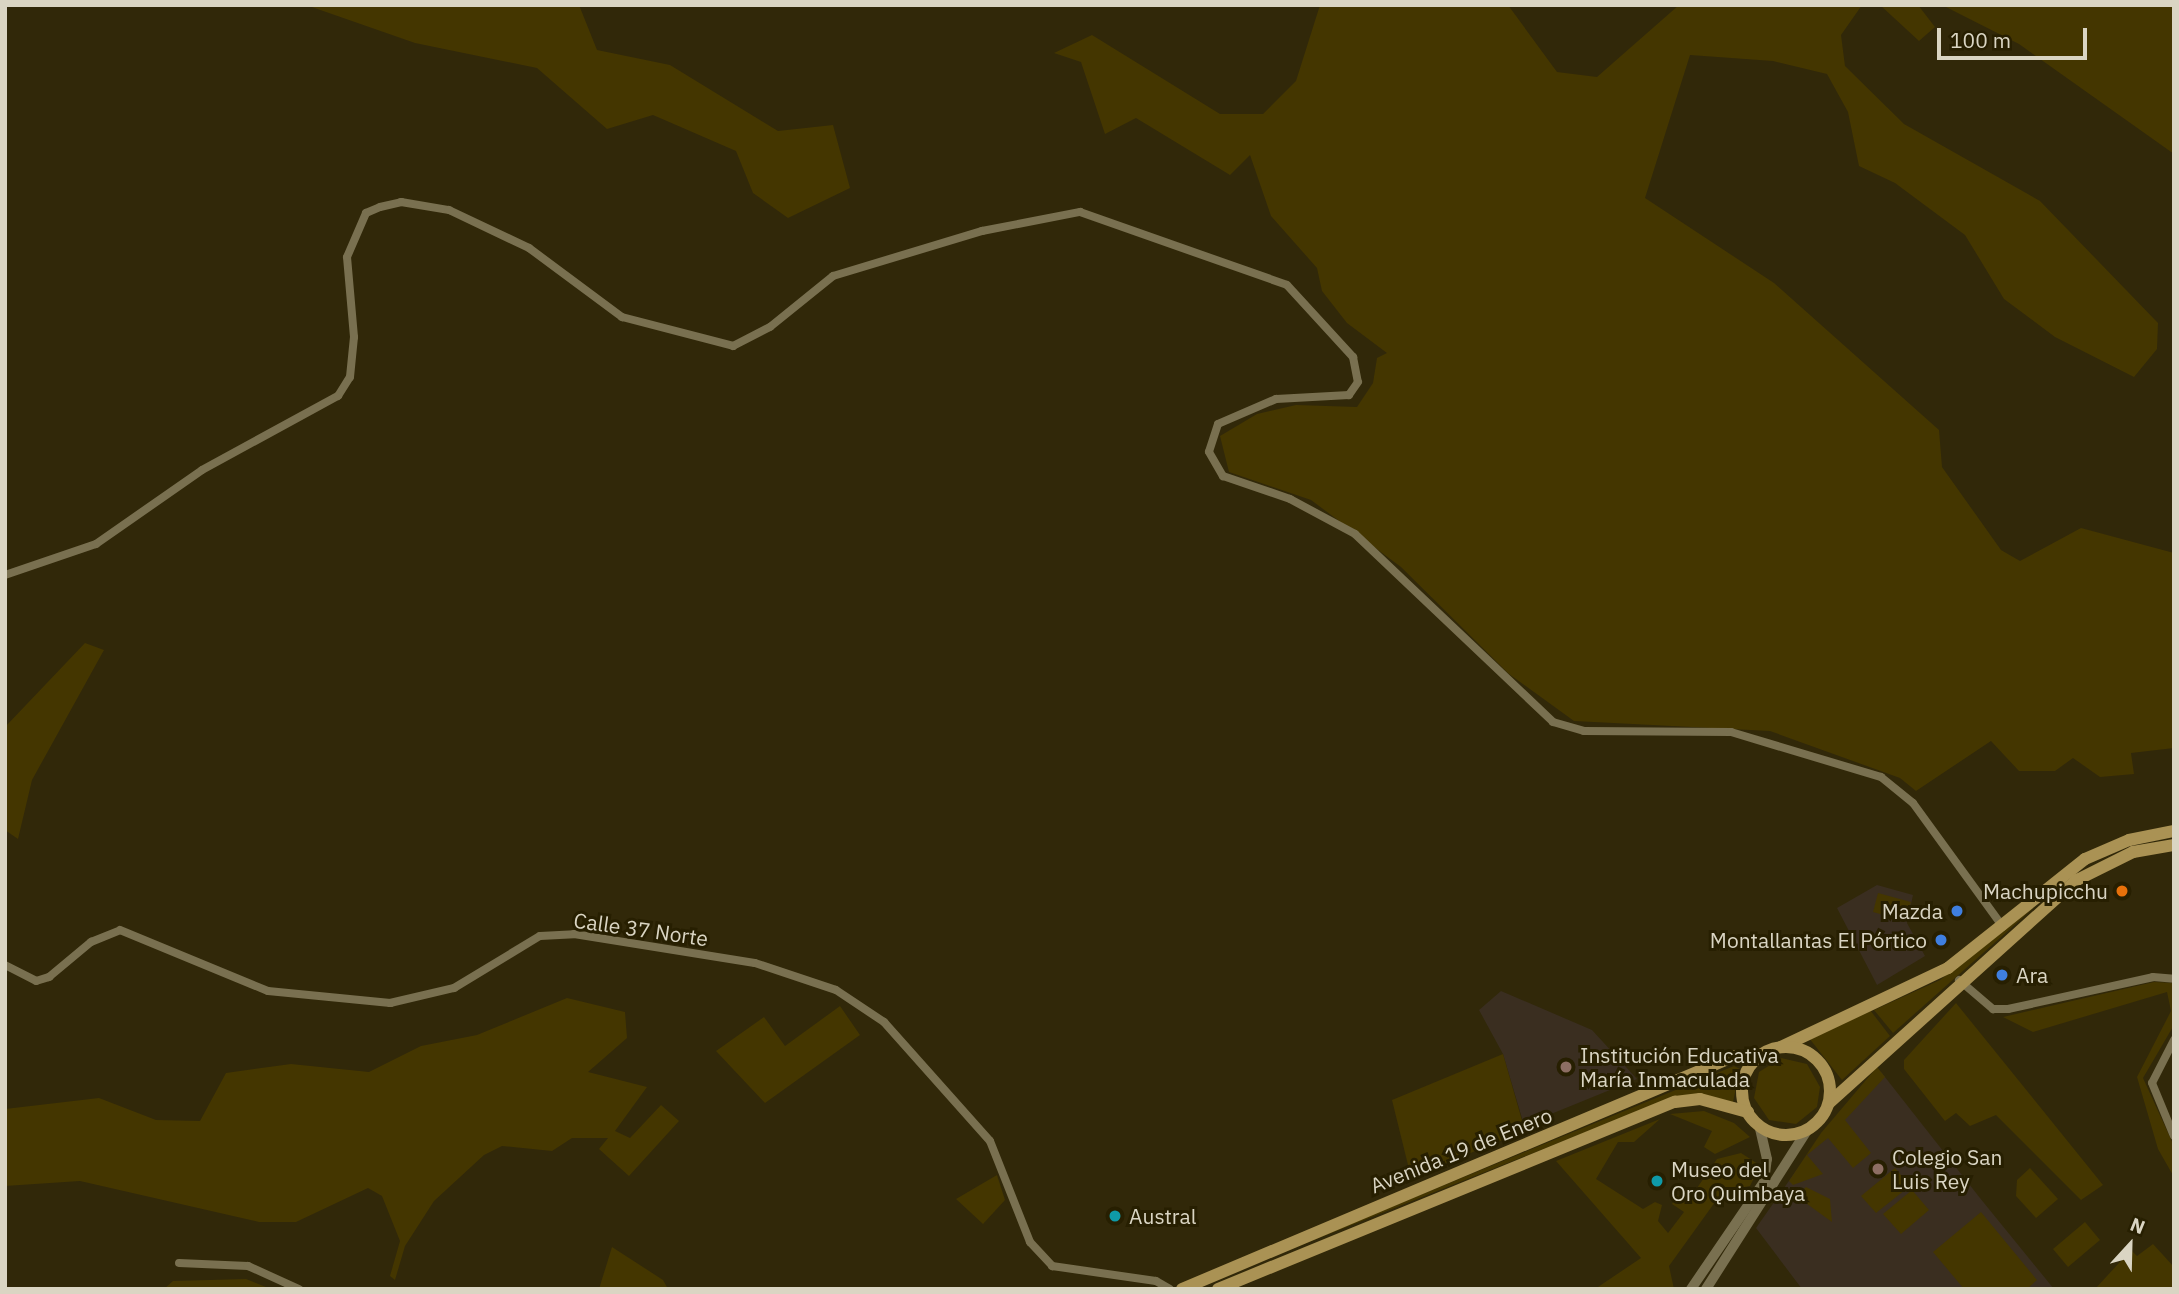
<!DOCTYPE html>
<meta charset="utf-8">
<style>
body{margin:0}
#map{position:relative;width:2179px;height:1294px;overflow:hidden;background:#312809;font-family:"IBM Plex Sans",sans-serif}
div>[style]{position:absolute}
.education>*{inset:0;background:#3a2e20}
.green>*{inset:0;background:#443600}
.minor>*{height:8px;margin:-4px;padding:0 4px;transform-origin:4px;border-radius:4px;background:#797050}
.secondary>*{height:10px;margin:-5px;padding:0 5px;transform-origin:5px;border-radius:5px;background:#797050}
.primary>*{height:12px;margin:-6px;padding:0 6px;transform-origin:6px;border-radius:6px;background:#aa9254}
.primary>.ring{margin:-6px;padding:0;box-sizing:content-box;background:none;border:12px solid #aa9254;border-radius:50%}
.dots>*{width:19px;height:19px;translate:-50% -50%;box-sizing:border-box;border:4px solid #271f01;border-radius:50%}
span{translate:-50% -50%;white-space:nowrap;text-align:center;line-height:1.15;-webkit-text-stroke:6px #271f01;paint-order:stroke}
.poi-label{font-size:21px;color:#dad5c3}
.right{translate:-100% -50%;text-align:right}
.left{translate:0 -50%;text-align:left}
.street-label{font-size:21px;color:#dad5c3}
.frame{position:absolute;inset:0;border:7px solid #dad5c3;pointer-events:none}
.north{position:absolute;left:2095px;top:1210px;width:70px;height:70px;-webkit-text-stroke:5px #271f01;paint-order:stroke;rotate:22deg;font-size:19px;font-weight:700;line-height:28px;text-align:center;color:#dad5c3}
.north::after{content:'';display:block;margin:auto;width:24px;height:32px;background:#dad5c3;clip-path:polygon(50% 0,100% 100%,50% 72%,0 100%)}
.scale{position:absolute;left:1937px;top:28px;width:150px;height:32px;box-sizing:border-box;border:4px solid #dad5c3;border-top:0;padding-left:9px;font-size:21px;line-height:24px;white-space:nowrap;color:#dad5c3;-webkit-text-stroke:5px #271f01;paint-order:stroke}
</style>
<div id="map">
<div class="education">
<div style="clip-path:polygon(1877px 885px,1913px 895px,1907px 923px,1925px 956px,1877px 985px,1837px 908px)"></div>
<div style="clip-path:polygon(1501px 991px,1592px 1030px,1637px 1079px,1524px 1125px,1503px 1054px,1479px 1010px)"></div>
<div style="clip-path:polygon(1881px 1072px,1980px 1198px,2054px 1289px,1802px 1289px,1756px 1228px,1807px 1155px)"></div>
</div>
<div class="green">
<div style="clip-path:polygon(306px 5px,579px 5px,597px 50px,670px 65px,778px 131px,833px 125px,850px 188px,788px 218px,753px 193px,736px 151px,653px 115px,607px 129px,537px 68px,415px 43px)"></div>
<div style="clip-path:polygon(1320px 5px,1508px 5px,1557px 72px,1597px 77px,1679px 5px,1862px 5px,1841px 35px,1845px 66px,1904px 124px,2040px 201px,2158px 323px,2157px 349px,2134px 377px,2055px 337px,2004px 299px,1965px 235px,1895px 183px,1859px 166px,1848px 112px,1827px 74px,1773px 61px,1690px 55px,1645px 198px,1774px 283px,1939px 430px,1942px 467px,2001px 550px,2020px 561px,2081px 528px,2174px 553px,2174px 748px,2131px 753px,2134px 774px,2100px 777px,2073px 758px,2055px 771px,2019px 771px,1991px 741px,1916px 791px,1900px 778px,1770px 731px,1574px 721px,1509px 674px,1401px 567px,1311px 500px,1229px 472px,1220px 436px,1257px 414px,1296px 405px,1357px 407px,1373px 383px,1377px 358px,1387px 353px,1347px 323px,1322px 291px,1317px 268px,1271px 216px,1250px 155px,1230px 175px,1136px 118px,1105px 134px,1081px 62px,1054px 53px,1092px 35px,1220px 114px,1263px 114px,1296px 81px)"></div>
<div style="clip-path:polygon(1880px 5px,1918px 5px,1935px 27px,1919px 41px)"></div>
<div style="clip-path:polygon(1942px 5px,2174px 5px,2174px 154px,2019px 44px)"></div>
<div style="clip-path:polygon(85px 643px,104px 650px,32px 780px,18px 839px,5px 830px,5px 727px)"></div>
<div style="clip-path:polygon(1878px 893px,1911px 902px,1905px 921px,1873px 912px)"></div>
<div style="clip-path:polygon(2036px 906px,1893px 1033px,1874px 1010px,1940px 980px)"></div>
<div style="clip-path:polygon(2154px 982px,2174px 983px,2174px 1025px,2143px 1078px,2174px 1146px,2174px 1177px,2158px 1149px,2137px 1077px,2171px 1011px,2167px 992px,2033px 1032px,2003px 1017px)"></div>
<div style="clip-path:polygon(567px 998px,625px 1012px,627px 1038px,588px 1072px,647px 1087px,615px 1131px,630px 1138px,661px 1105px,679px 1121px,629px 1176px,599px 1149px,608px 1138px,572px 1138px,552px 1151px,502px 1146px,484px 1155px,434px 1201px,405px 1246px,395px 1280px,390px 1276px,400px 1241px,382px 1196px,368px 1188px,296px 1222px,259px 1222px,80px 1181px,5px 1186px,5px 1109px,99px 1098px,156px 1120px,200px 1121px,226px 1073px,291px 1064px,369px 1072px,421px 1046px,477px 1035px)"></div>
<div style="clip-path:polygon(1956px 1003px,2103px 1185px,2081px 1200px,1996px 1115px,1970px 1126px,1956px 1113px,1945px 1121px,1904px 1069px,1904px 1060px)"></div>
<div style="clip-path:polygon(840px 1006px,860px 1035px,765px 1103px,716px 1051px,764px 1017px,785px 1046px)"></div>
<div style="clip-path:polygon(1870px 1010px,1890px 1036px,1842px 1080px,1809px 1038px)"></div>
<div style="clip-path:polygon(1503px 1054px,1525px 1131px,1411px 1177px,1392px 1100px)"></div>
<div style="clip-path:polygon(1781px 1058px,1807px 1064px,1820px 1087px,1817px 1107px,1796px 1124px,1769px 1120px,1754px 1098px,1759px 1072px)"></div>
<div style="clip-path:polygon(1734px 1066px,1740px 1069px,1733px 1102px,1700px 1094px,1674px 1097px,1191px 1289px)"></div>
<div style="clip-path:polygon(1877px 1067px,1885px 1077px,1845px 1120px,1871px 1153px,1853px 1168px,1828px 1138px,1807px 1155px,1823px 1174px,1793px 1185px,1789px 1181px,1821px 1133px)"></div>
<div style="clip-path:polygon(1704px 1111px,1734px 1123px,1750px 1137px,1715px 1154px,1704px 1147px,1712px 1131px,1670px 1114px)"></div>
<div style="clip-path:polygon(1660px 1119px,1634px 1142px,1618px 1142px,1596px 1179px,1643px 1209px,1655px 1202px,1662px 1205px,1658px 1221px,1668px 1233px,1684px 1212px,1672px 1204px,1677px 1195px,1688px 1201px,1717px 1159px,1741px 1153px,1758px 1164px,1756px 1174px,1750px 1186px,1723px 1191px,1669px 1266px,1674px 1289px,1595px 1289px,1641px 1258px,1556px 1161px)"></div>
<div style="clip-path:polygon(1895px 1168px,1910px 1186px,1876px 1213px,1861px 1196px)"></div>
<div style="clip-path:polygon(2030px 1168px,2058px 1199px,2036px 1218px,2016px 1196px,2017px 1180px)"></div>
<div style="clip-path:polygon(997px 1175px,1005px 1200px,983px 1224px,956px 1199px)"></div>
<div style="clip-path:polygon(1806px 1187px,1830px 1199px,1832px 1222px,1796px 1196px)"></div>
<div style="clip-path:polygon(1912px 1190px,1929px 1210px,1901px 1234px,1883px 1214px)"></div>
<div style="clip-path:polygon(1981px 1212px,2037px 1280px,2027px 1289px,1964px 1289px,1933px 1252px)"></div>
<div style="clip-path:polygon(2085px 1222px,2100px 1240px,2068px 1267px,2053px 1249px)"></div>
<div style="clip-path:polygon(2153px 1244px,2174px 1267px,2174px 1289px,2095px 1289px,2131px 1250px,2137px 1256px)"></div>
<div style="clip-path:polygon(612px 1247px,663px 1280px,668px 1289px,599px 1289px)"></div>
<div style="clip-path:polygon(246px 1279px,271px 1289px,164px 1289px,173px 1281px)"></div>
</div>
<div class="minor">
<div style="left:5px;top:575px;width:96px;rotate:-18.8deg"></div>
<div style="left:96px;top:544px;width:129px;rotate:-34.9deg"></div>
<div style="left:202px;top:470px;width:155px;rotate:-28.6deg"></div>
<div style="left:338px;top:396px;width:22px;rotate:-58deg"></div>
<div style="left:350px;top:377px;width:40px;rotate:-84.3deg"></div>
<div style="left:354px;top:337px;width:80px;rotate:-95deg"></div>
<div style="left:347px;top:257px;width:48px;rotate:-66.6deg"></div>
<div style="left:366px;top:213px;width:15px;rotate:-23deg"></div>
<div style="left:380px;top:207px;width:22px;rotate:-13deg"></div>
<div style="left:401px;top:202px;width:49px;rotate:9.5deg"></div>
<div style="left:449px;top:210px;width:89px;rotate:25.4deg"></div>
<div style="left:529px;top:248px;width:116px;rotate:36.6deg"></div>
<div style="left:622px;top:317px;width:115px;rotate:14.6deg"></div>
<div style="left:733px;top:346px;width:42px;rotate:-27.2deg"></div>
<div style="left:770px;top:327px;width:81px;rotate:-39deg"></div>
<div style="left:833px;top:276px;width:156px;rotate:-16.8deg"></div>
<div style="left:982px;top:231px;width:100px;rotate:-11deg"></div>
<div style="left:1080px;top:212px;width:219px;rotate:19.4deg"></div>
<div style="left:1287px;top:285px;width:98px;rotate:47.5deg"></div>
<div style="left:1353px;top:357px;width:25px;rotate:79deg"></div>
<div style="left:1358px;top:382px;width:16px;rotate:125deg"></div>
<div style="left:1349px;top:395px;width:73px;rotate:176.9deg"></div>
<div style="left:1276px;top:399px;width:63px;rotate:156.7deg"></div>
<div style="left:1218px;top:424px;width:29px;rotate:108deg"></div>
<div style="left:1209px;top:452px;width:28px;rotate:60deg"></div>
<div style="left:1223px;top:476px;width:71px;rotate:18.9deg"></div>
<div style="left:1290px;top:499px;width:74px;rotate:28.3deg"></div>
<div style="left:1355px;top:534px;width:273px;rotate:43.5deg"></div>
<div style="left:1553px;top:722px;width:32px;rotate:16deg"></div>
<div style="left:1584px;top:731px;width:147px;rotate:0.4deg"></div>
<div style="left:1731px;top:732px;width:157px;rotate:16.7deg"></div>
<div style="left:1881px;top:777px;width:41px;rotate:39.1deg"></div>
<div style="left:1913px;top:803px;width:153px;rotate:54deg"></div>
<div style="left:5px;top:965px;width:35px;rotate:27deg"></div>
<div style="left:36px;top:981px;width:14px;rotate:-17deg"></div>
<div style="left:49px;top:977px;width:55px;rotate:-39.8deg"></div>
<div style="left:91px;top:942px;width:31px;rotate:-22deg"></div>
<div style="left:120px;top:930px;width:160px;rotate:22.4deg"></div>
<div style="left:268px;top:991px;width:123px;rotate:5.6deg"></div>
<div style="left:390px;top:1003px;width:66px;rotate:-13.2deg"></div>
<div style="left:454px;top:988px;width:100px;rotate:-31.2deg"></div>
<div style="left:540px;top:936px;width:34px;rotate:-3deg"></div>
<div style="left:574px;top:934px;width:183px;rotate:9.1deg"></div>
<div style="left:755px;top:963px;width:85px;rotate:18.4deg"></div>
<div style="left:836px;top:990px;width:58px;rotate:33.7deg"></div>
<div style="left:884px;top:1022px;width:159px;rotate:48.3deg"></div>
<div style="left:990px;top:1141px;width:109px;rotate:68.4deg"></div>
<div style="left:1030px;top:1242px;width:33px;rotate:47deg"></div>
<div style="left:1052px;top:1266px;width:105px;rotate:8.2deg"></div>
<div style="left:1156px;top:1281px;width:16px;rotate:30deg"></div>
<div style="left:1959px;top:980px;width:45px;rotate:40.5deg"></div>
<div style="left:1993px;top:1009px;width:15px"></div>
<div style="left:2008px;top:1009px;width:148px;rotate:-12.4deg"></div>
<div style="left:2153px;top:977px;width:21px;rotate:5deg"></div>
<div style="left:2174px;top:1040px;width:48px;rotate:117.1deg"></div>
<div style="left:2152px;top:1083px;width:57px;rotate:67.5deg"></div>
<div style="left:179px;top:1263px;width:69px;rotate:2.5deg"></div>
<div style="left:248px;top:1266px;width:56px;rotate:24.3deg"></div>
</div>
<div class="secondary">
<div style="left:1691px;top:1289px;width:130px;rotate:-55.7deg"></div>
<div style="left:1764px;top:1182px;width:23px;rotate:-83deg"></div>
<div style="left:1767px;top:1159px;width:35px;rotate:-103deg"></div>
<div style="left:1706px;top:1289px;width:190px;rotate:-57.5deg"></div>
</div>
<div class="primary">
<div style="left:1781px;top:1047px;width:185px;rotate:-25.3deg"></div>
<div style="left:1948px;top:968px;width:175px;rotate:-38.5deg"></div>
<div style="left:2085px;top:859px;width:48px;rotate:-23.4deg"></div>
<div style="left:2129px;top:840px;width:46px;rotate:-11.3deg"></div>
<div class="ring" style="left:1742px;top:1047px;width:76px;height:76px"></div>
<div style="left:1829px;top:1103px;width:334px;rotate:-42deg"></div>
<div style="left:2077px;top:880px;width:63px;rotate:-26.6deg"></div>
<div style="left:2133px;top:852px;width:42px;rotate:-9.7deg"></div>
<div style="left:1182px;top:1289px;width:600px;rotate:-22.85deg"></div>
<div style="left:1735px;top:1056px;width:22px;rotate:3deg"></div>
<div style="left:1218px;top:1289px;width:494px;rotate:-22.3deg"></div>
<div style="left:1675px;top:1102px;width:25px;rotate:-7deg"></div>
<div style="left:1700px;top:1099px;width:50px;rotate:15.2deg"></div>
</div>
<div class="dots">
<div style="left:2122px;top:891px;background:#e8710a"></div>
<div style="left:1957px;top:911px;background:#3f7fe0"></div>
<div style="left:1941px;top:940px;background:#3f7fe0"></div>
<div style="left:2002px;top:975px;background:#3f7fe0"></div>
<div style="left:1566px;top:1067px;background:#8d6e63"></div>
<div style="left:1878px;top:1169px;background:#8d6e63"></div>
<div style="left:1657px;top:1181px;background:#0f9aa8"></div>
<div style="left:1115px;top:1216px;background:#0f9aa8"></div>
</div>
<div class="poi-label">
<span class="right" style="left:2108px;top:891px">Machupicchu</span>
<span class="right" style="left:1943px;top:911px">Mazda</span>
<span class="right" style="left:1927px;top:940px">Montallantas El Pórtico</span>
<span class="left" style="left:2016px;top:975px">Ara</span>
<span class="left" style="left:1580px;top:1067px">Institución Educativa<br>María Inmaculada</span>
<span class="left" style="left:1892px;top:1169px">Colegio San<br>Luis Rey</span>
<span class="left" style="left:1671px;top:1181px">Museo del<br>Oro Quimbaya</span>
<span class="left" style="left:1129px;top:1216px">Austral</span>
</div>
<div class="street-label">
<span style="left:641px;top:929px;rotate:8deg">Calle 37 Norte</span>
<span style="left:1461px;top:1150px;rotate:-22deg">Avenida 19 de Enero</span>
</div>
<div class="frame"></div>
<div class="north">N</div>
<div class="scale">100 m</div>
</div>
